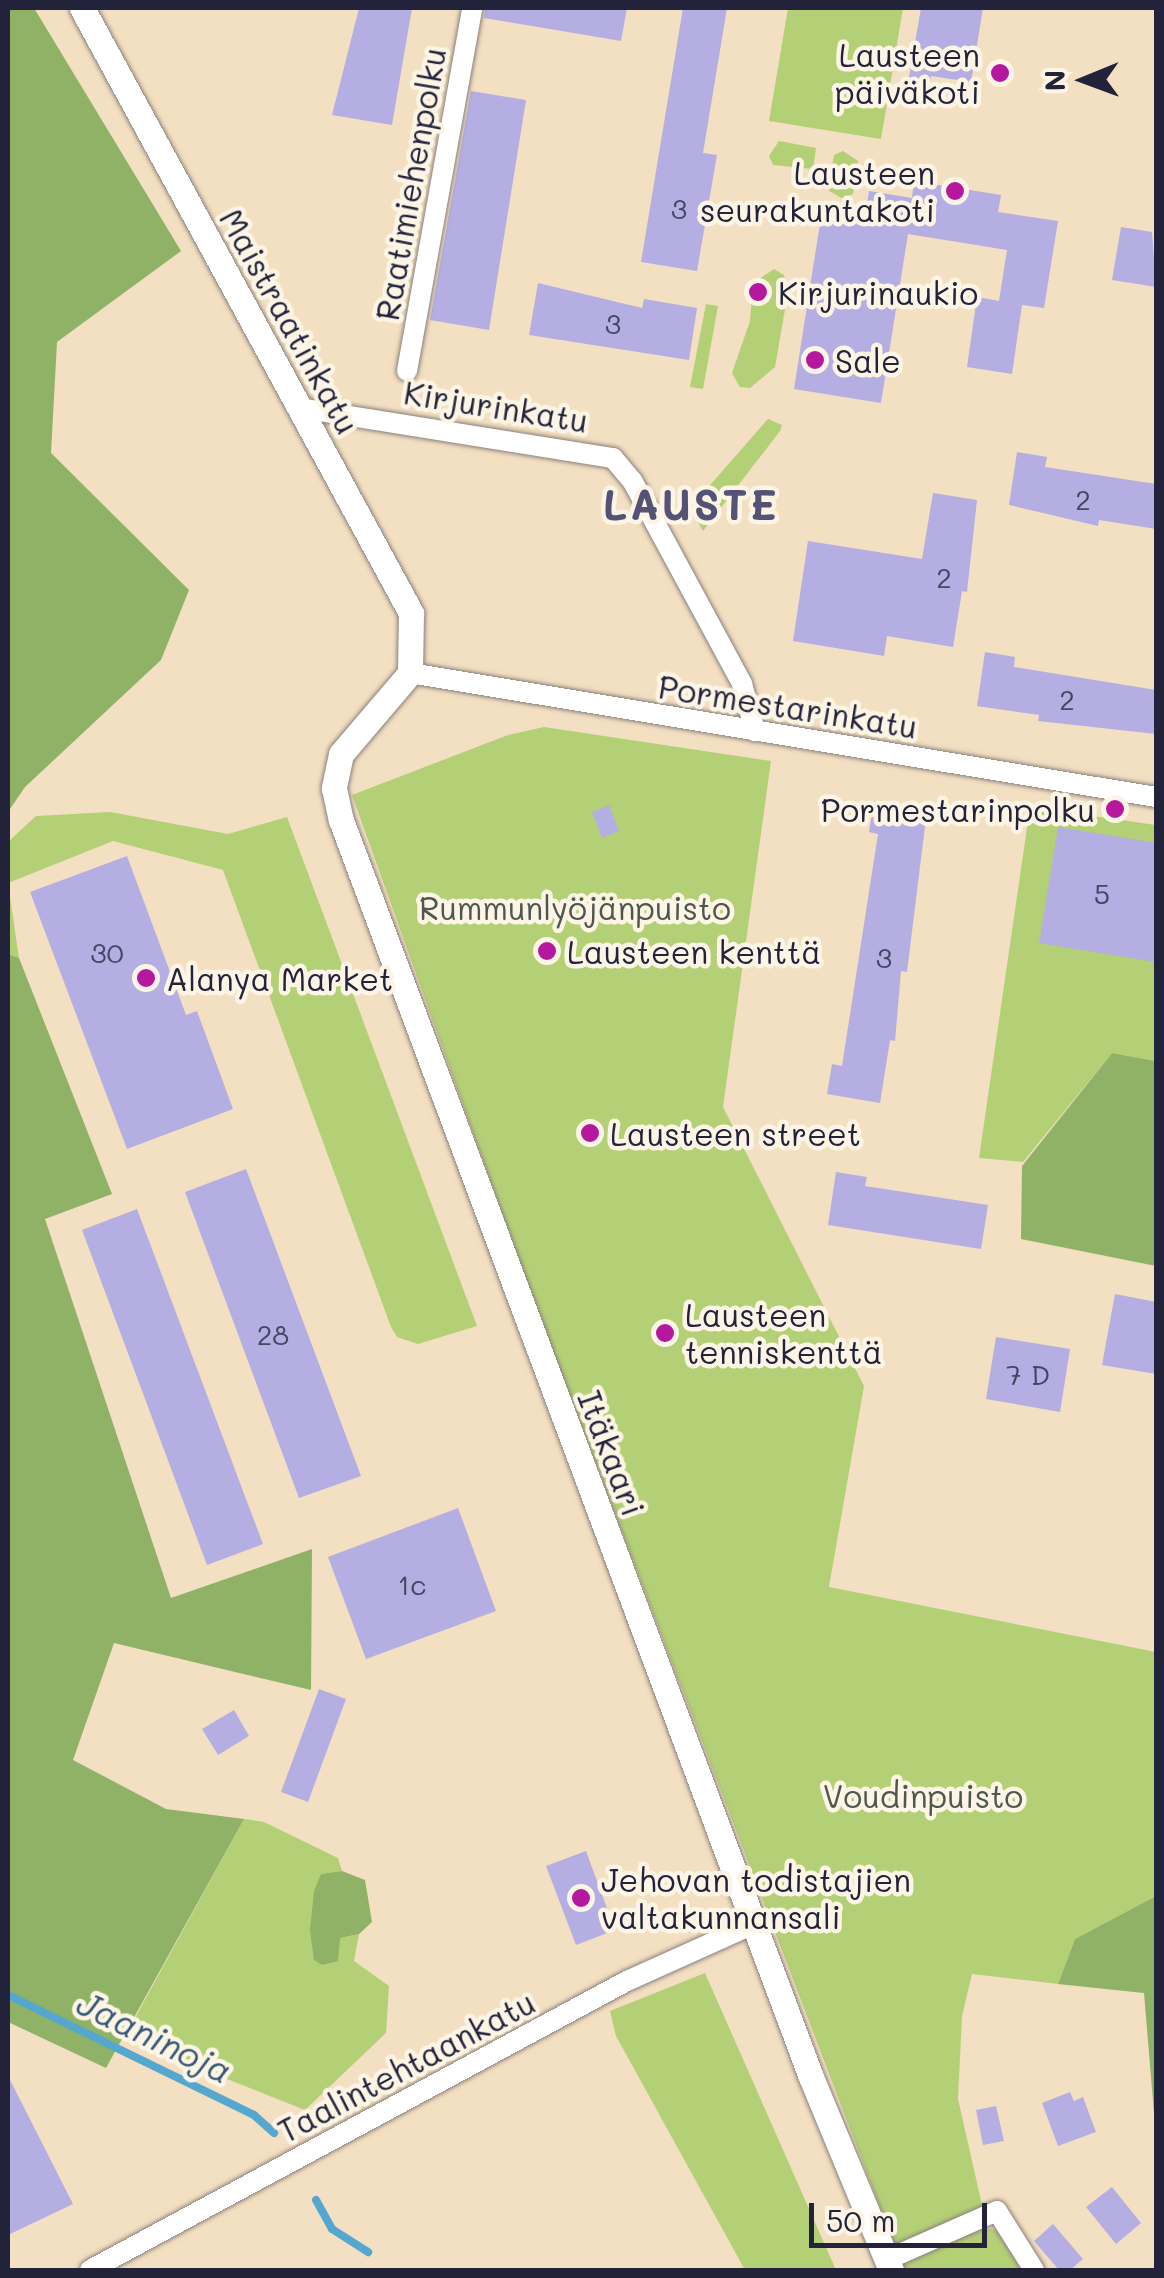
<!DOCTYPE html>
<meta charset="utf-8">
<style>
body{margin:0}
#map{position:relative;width:1164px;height:2278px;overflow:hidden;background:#f3dfc1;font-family:Mali,sans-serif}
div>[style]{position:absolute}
.green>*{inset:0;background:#b4d076}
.forest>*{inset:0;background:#8fb267}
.stream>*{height:8px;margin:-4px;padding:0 4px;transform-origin:4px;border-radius:4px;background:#55a7d0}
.building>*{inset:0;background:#b5aee2}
.roads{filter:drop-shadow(0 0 2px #8a807e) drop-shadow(0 0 2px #8a807e)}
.minor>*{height:20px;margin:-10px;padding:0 10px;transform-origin:10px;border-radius:10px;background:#fff}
.tertiary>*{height:25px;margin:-12.5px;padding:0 12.5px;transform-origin:12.5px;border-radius:12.5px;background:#fff}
.dots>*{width:28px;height:28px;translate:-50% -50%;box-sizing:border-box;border:5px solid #fcf5e5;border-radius:50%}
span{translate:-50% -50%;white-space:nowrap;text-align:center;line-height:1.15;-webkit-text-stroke:9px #fcf5e5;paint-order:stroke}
.number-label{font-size:28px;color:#474565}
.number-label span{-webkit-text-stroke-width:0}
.poi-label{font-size:32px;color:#22223b}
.right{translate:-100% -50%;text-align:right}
.left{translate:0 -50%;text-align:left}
.street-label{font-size:32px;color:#22223b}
.park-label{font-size:32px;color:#4e564d}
.water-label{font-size:35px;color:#365777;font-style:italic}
.district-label{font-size:42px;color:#555375;font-weight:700;letter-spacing:2.5px}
.frame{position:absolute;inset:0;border:10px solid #22223b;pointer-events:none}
.north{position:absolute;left:1034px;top:30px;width:100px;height:100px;-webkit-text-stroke:8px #fcf5e5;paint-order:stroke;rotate:269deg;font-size:28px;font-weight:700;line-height:40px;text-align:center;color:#22223b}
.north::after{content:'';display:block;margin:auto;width:35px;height:45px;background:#22223b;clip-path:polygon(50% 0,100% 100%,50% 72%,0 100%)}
.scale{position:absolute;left:809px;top:2203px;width:178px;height:45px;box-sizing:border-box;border:5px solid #22223b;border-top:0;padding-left:12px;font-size:30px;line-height:35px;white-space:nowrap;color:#22223b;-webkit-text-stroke:8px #fcf5e5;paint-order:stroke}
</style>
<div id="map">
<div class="green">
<div style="clip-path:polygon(788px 8px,903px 8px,881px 139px,769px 121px)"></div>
<div style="clip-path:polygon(779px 141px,816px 148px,813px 169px,773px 165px,769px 156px)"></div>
<div style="clip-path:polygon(843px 151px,858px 161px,853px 194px,843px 199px,828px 190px,834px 155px)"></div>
<div style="clip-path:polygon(774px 269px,784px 275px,788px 292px,775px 367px,750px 388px,740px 387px,732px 373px,750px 321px,753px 283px)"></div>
<div style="clip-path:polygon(706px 304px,718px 306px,703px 389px,690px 387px)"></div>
<div style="clip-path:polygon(768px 419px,782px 425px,780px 431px,703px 531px,690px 508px)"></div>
<div style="clip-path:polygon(544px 727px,771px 761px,723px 1107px,864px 1386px,829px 1587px,1156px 1652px,1156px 1896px,1075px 1939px,1058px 1984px,972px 1974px,962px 2016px,958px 2099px,982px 2205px,977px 2227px,996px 2230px,1023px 2270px,904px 2270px,525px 1277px,352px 795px,508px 735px)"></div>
<div style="clip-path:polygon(1030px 807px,1156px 825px,1156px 1061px,1112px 1053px,1023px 1162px,979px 1158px)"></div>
<div style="clip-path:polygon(110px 812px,228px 834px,287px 817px,477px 1326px,418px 1344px,397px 1337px,391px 1327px,223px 870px,113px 841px,8px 883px,19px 958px,8px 954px,8px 842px,36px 816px)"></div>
<div style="clip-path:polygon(244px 1819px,264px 1822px,338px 1858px,342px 1871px,321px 1874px,339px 1938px,359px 1934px,354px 1961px,389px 1986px,386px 2033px,305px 2110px,124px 2038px)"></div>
<div style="clip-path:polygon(705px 1973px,836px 2270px,745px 2270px,616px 2036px,610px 2011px)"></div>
</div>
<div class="forest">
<div style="clip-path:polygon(8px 8px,34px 8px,181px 251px,57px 342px,51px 453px,189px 590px,161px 660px,25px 787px,8px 812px)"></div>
<div style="clip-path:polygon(8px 954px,19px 958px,112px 1194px,45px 1219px,171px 1598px,312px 1549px,311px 1690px,114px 1643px,73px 1760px,166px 1809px,244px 1819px,106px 2068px,8px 2022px)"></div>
<div style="clip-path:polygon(1112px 1053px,1156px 1061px,1156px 1266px,1021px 1239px,1022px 1166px)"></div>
<div style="clip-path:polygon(342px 1871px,365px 1880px,372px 1922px,359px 1934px,340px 1938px,338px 1961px,322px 1965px,314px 1960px,310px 1931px,314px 1891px,321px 1874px)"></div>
<div style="clip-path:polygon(1156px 1896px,1156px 2137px,1144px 1993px,1058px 1984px,1075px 1939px)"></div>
</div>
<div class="stream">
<div style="left:8px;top:1995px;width:274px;rotate:26deg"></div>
<div style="left:254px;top:2115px;width:27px;rotate:42deg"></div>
<div style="left:316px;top:2200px;width:33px;rotate:61deg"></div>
<div style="left:332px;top:2229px;width:43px;rotate:32.6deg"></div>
</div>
<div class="building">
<div style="clip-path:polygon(359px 8px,412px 8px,392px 125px,332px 115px)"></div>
<div style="clip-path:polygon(485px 8px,627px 8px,621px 41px,484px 18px)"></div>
<div style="clip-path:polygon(683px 8px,727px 8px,703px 153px,717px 155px,697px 271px,641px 262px)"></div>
<div style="clip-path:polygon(921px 8px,983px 8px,971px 82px,931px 76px,928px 93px,907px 89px)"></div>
<div style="clip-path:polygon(471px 91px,526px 100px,489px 330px,430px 320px)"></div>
<div style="clip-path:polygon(914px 181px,1001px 195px,998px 212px,1058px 221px,1044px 308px,1022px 305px,1012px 374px,967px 367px,977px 297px,999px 301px,1007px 250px,908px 234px,881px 403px,794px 389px,821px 217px,864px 224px,869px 191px,912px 198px)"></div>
<div style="clip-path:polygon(1121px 227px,1152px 232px,1156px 287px,1112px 280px)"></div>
<div style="clip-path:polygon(538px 283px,642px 308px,644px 299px,697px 308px,689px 360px,529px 335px)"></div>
<div style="clip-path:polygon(1017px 452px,1047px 457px,1045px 467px,1156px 484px,1156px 529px,1099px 520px,1098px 526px,1009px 505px)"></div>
<div style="clip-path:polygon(933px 493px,977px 500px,967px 592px,962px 591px,953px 647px,887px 636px,884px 656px,793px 641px,808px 541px,922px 559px)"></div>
<div style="clip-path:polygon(985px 652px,1015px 657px,1014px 667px,1156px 690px,1156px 734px,1038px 721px,1039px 715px,977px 706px)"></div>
<div style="clip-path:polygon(874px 801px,927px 810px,907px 972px,901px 971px,895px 1041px,890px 1040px,880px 1103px,827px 1094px,832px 1064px,842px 1066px,878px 834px,869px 832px)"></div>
<div style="clip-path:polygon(609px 805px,619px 831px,602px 838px,592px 812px)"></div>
<div style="clip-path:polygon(1058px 827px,1156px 843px,1156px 962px,1039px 943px)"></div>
<div style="clip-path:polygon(127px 856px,186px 1015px,197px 1011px,233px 1109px,127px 1149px,30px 892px)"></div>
<div style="clip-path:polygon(246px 1169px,361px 1476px,299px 1498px,185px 1192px)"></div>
<div style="clip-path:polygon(836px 1172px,867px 1177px,865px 1186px,988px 1205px,981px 1249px,828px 1225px)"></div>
<div style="clip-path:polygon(137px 1209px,263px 1544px,207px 1565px,82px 1230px)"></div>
<div style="clip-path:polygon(1115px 1294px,1156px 1302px,1156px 1374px,1102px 1365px)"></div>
<div style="clip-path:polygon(996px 1337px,1070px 1349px,1060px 1412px,986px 1399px)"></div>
<div style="clip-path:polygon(458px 1508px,496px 1611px,366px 1659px,328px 1557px)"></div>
<div style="clip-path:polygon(319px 1689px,346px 1699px,308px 1802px,281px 1792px)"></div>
<div style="clip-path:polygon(234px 1710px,249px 1736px,218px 1755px,202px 1729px)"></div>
<div style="clip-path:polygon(586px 1851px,615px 1930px,576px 1945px,546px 1866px)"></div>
<div style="clip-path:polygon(8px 2076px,73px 2204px,8px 2235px)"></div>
<div style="clip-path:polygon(1070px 2092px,1074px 2101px,1083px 2097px,1096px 2132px,1058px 2146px,1042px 2103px)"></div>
<div style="clip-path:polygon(996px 2106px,1004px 2141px,983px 2145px,976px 2110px)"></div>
<div style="clip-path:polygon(1112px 2187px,1141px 2223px,1116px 2244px,1086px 2207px)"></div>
<div style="clip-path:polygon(1053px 2224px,1083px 2259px,1070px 2270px,1059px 2270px,1034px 2241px)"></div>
</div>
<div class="roads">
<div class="minor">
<div style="left:407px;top:371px;width:369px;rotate:-79.8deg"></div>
<div style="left:300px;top:408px;width:317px;rotate:9.1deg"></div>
<div style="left:613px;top:458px;width:31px;rotate:50deg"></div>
<div style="left:633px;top:482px;width:230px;rotate:61.6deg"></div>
<div style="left:742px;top:684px;width:49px;rotate:74.5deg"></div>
<div style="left:410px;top:673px;width:756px;rotate:9.44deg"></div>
<div style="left:886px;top:2260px;width:121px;rotate:-23.8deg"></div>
<div style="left:997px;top:2211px;width:70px;rotate:57.9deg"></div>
<div style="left:90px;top:2270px;width:610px;rotate:-28.29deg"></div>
<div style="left:627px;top:1981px;width:139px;rotate:-24.2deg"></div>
</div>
<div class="tertiary">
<div style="left:82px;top:8px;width:689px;rotate:61.46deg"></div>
<div style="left:411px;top:613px;width:60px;rotate:91deg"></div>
<div style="left:410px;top:673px;width:106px;rotate:130.4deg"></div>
<div style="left:341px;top:754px;width:35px;rotate:102deg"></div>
<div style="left:334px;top:788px;width:33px;rotate:78deg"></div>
<div style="left:341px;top:820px;width:1342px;rotate:69.5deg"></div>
<div style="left:811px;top:2077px;width:209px;rotate:67.5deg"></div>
</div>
</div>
<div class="dots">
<div style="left:1000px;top:73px;background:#b5179e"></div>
<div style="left:955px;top:191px;background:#b5179e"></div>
<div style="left:758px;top:292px;background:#b5179e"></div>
<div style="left:815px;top:360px;background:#b5179e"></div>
<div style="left:1115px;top:809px;background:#b5179e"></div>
<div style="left:547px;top:951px;background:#b5179e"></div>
<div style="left:146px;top:978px;background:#b5179e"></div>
<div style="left:590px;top:1133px;background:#b5179e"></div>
<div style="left:665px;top:1333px;background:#b5179e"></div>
<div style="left:581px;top:1898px;background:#b5179e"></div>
</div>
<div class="number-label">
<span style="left:679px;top:208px">3</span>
<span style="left:613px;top:323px">3</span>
<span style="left:1083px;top:499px">2</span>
<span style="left:944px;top:577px">2</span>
<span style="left:1067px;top:699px">2</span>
<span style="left:1102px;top:893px">5</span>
<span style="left:107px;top:952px">30</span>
<span style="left:884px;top:957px">3</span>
<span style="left:273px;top:1334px">28</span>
<span style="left:1028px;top:1374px">7 D</span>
<span style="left:412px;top:1584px">1c</span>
</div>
<div class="poi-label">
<span class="right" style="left:980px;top:73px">Lausteen<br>päiväkoti</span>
<span class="right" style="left:935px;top:191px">Lausteen<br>seurakuntakoti</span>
<span class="left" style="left:778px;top:292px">Kirjurinaukio</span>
<span class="left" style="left:835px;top:360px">Sale</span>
<span class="right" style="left:1095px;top:809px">Pormestarinpolku</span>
<span class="left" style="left:567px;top:951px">Lausteen kenttä</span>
<span class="left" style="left:166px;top:978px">Alanya Market</span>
<span class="left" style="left:610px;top:1133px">Lausteen street</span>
<span class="left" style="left:685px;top:1333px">Lausteen<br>tenniskenttä</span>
<span class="left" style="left:601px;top:1898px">Jehovan todistajien<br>valtakunnansali</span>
</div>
<div class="street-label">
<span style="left:410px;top:184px;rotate:-80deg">Raatimiehenpolku</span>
<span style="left:290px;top:321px;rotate:61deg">Maistraatinkatu</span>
<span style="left:496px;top:406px;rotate:9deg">Kirjurinkatu</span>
<span style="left:788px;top:706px;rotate:9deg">Pormestarinkatu</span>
<span style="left:612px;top:1453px;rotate:69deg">Itäkaari</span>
<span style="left:406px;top:2066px;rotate:-28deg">Taalintehtaankatu</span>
</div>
<div class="park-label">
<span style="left:575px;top:907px">Rummunlyöjänpuisto</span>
<span style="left:923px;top:1795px">Voudinpuisto</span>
</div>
<div class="water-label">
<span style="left:155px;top:2036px;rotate:26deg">Jaaninoja</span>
</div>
<div class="district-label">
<span style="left:691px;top:504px">LAUSTE</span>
</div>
<div class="frame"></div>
<div class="north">N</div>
<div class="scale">50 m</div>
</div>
